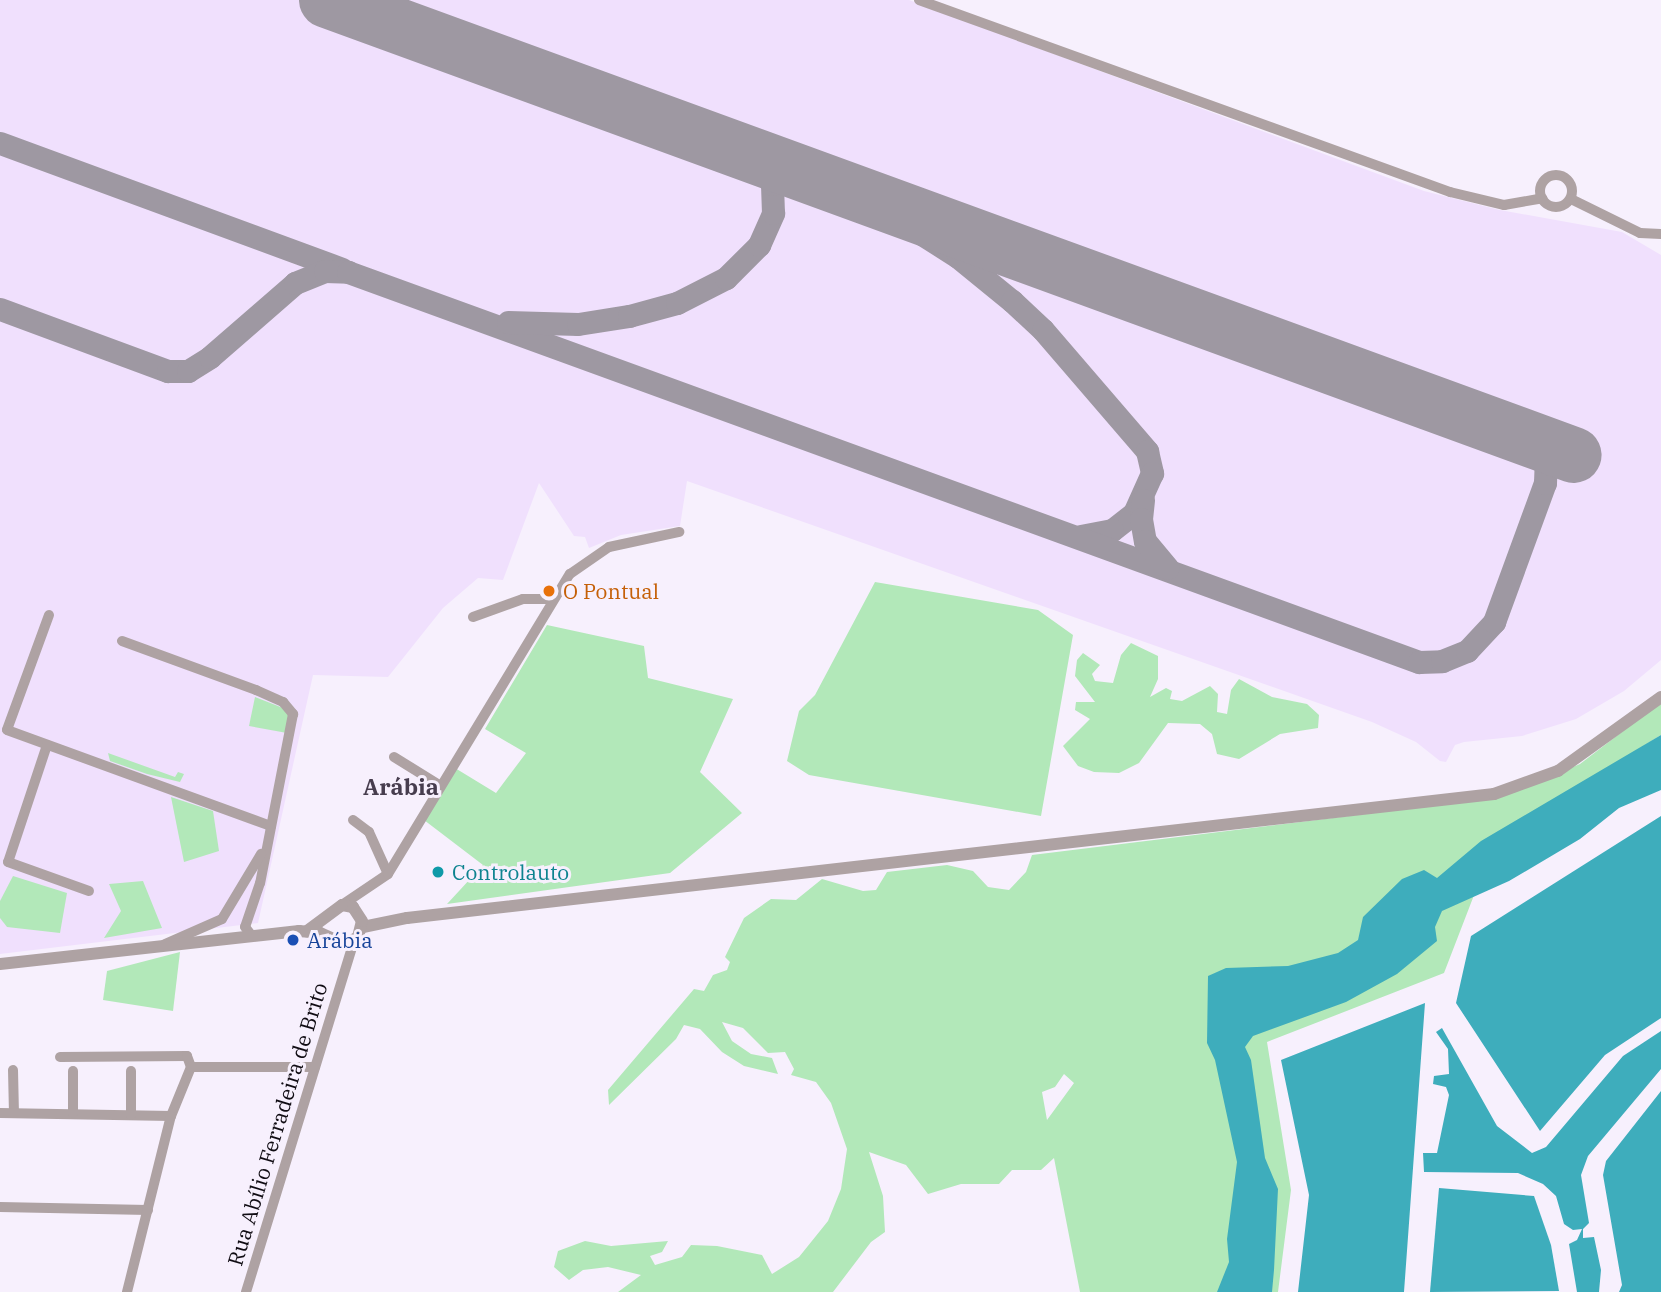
<!DOCTYPE html>
<meta charset="utf-8">
<style>
body{margin:0}
#map{position:relative;width:1661px;height:1292px;overflow:hidden;background:#f7f0fd;font-family:"IBM Plex Serif",serif}
div>[style]{position:absolute}
.built>*{inset:0;background:#f0e0fd}
.green>*{inset:0;background:#b2e8b9}
.water>*{inset:0;background:#3eadbc}
.taxiway>*{height:23px;margin:-11.5px;padding:0 11.5px;transform-origin:11.5px;border-radius:11.5px;background:#9e98a2}
.runway>*{height:56px;margin:-28px;padding:0 28px;transform-origin:28px;border-radius:28px;background:#9e98a2}
.minor>*{height:10px;margin:-5px;padding:0 5px;transform-origin:5px;border-radius:5px;background:#aea2a3}
.minor>.ring{margin:-5px;padding:0;box-sizing:content-box;background:none;border:10px solid #aea2a3;border-radius:50%}
.tertiary>*{height:12px;margin:-6px;padding:0 6px;transform-origin:6px;border-radius:6px;background:#aea2a3}
.dots>*{width:19px;height:19px;translate:-50% -50%;box-sizing:border-box;border:4px solid #f7f0fd;border-radius:50%}
span{translate:-50% -50%;white-space:nowrap;text-align:center;line-height:1.15;-webkit-text-stroke:6px #f7f0fd;paint-order:stroke}
.food-label{font-size:21px;color:#c56008}
.left{translate:0 -50%;text-align:left}
.culture-label{font-size:21px;color:#0d838f}
.transit-label{font-size:21px;color:#164399}
.street-label{font-size:21px;color:#100c13}
.neighbourhood-label{font-size:23px;color:#473d4e;font-weight:700}
</style>
<div id="map">
<div class="built">
<div style="clip-path:polygon(0 0,909px 0,1424px 191px,1500px 210px,1622px 232px,1661px 255px,1661px 660px,1624px 691px,1576px 719px,1522px 736px,1464px 742px,1455px 745px,1446px 762px,1440px 761px,1416px 742px,1372px 722px,687px 481px,680px 526px,621px 535px,589px 548px,585px 537px,574px 536px,539px 483px,503px 580px,478px 578px,443px 608px,388px 677px,313px 675px,258px 923px,0 954px)"></div>
</div>
<div class="green">
<div style="clip-path:polygon(875px 582px,1038px 610px,1073px 635px,1041px 816px,809px 775px,787px 761px,799px 711px,815px 695px)"></div>
<div style="clip-path:polygon(547px 625px,644px 646px,648px 678px,733px 699px,700px 772px,742px 813px,670px 873px,447px 904px,483px 865px,424px 820px,455px 768px,496px 793px,526px 753px,485px 729px)"></div>
<div style="clip-path:polygon(1131px 643px,1158px 656px,1158px 679px,1150px 697px,1166px 688px,1172px 691px,1170px 699px,1182px 701px,1210px 686px,1218px 694px,1217px 712px,1227px 714px,1231px 690px,1239px 679px,1272px 697px,1307px 704px,1319px 715px,1318px 728px,1280px 734px,1239px 759px,1217px 754px,1212px 734px,1200px 724px,1168px 723px,1139px 763px,1119px 773px,1094px 772px,1078px 766px,1063px 746px,1090px 719px,1075px 710px,1076px 702px,1095px 702px,1075px 676px,1077px 660px,1083px 653px,1100px 665px,1092px 674px,1095px 681px,1113px 683px,1121px 655px)"></div>
<div style="clip-path:polygon(255px 697px,283px 708px,289px 716px,287px 733px,249px 726px)"></div>
<div style="clip-path:polygon(evenodd,1661px 702px,1661px 735px,1555px 801px,1476px 890px,1444px 973px,1267px 1042px,1291px 1190px,1278px 1292px,1080px 1292px,1054px 1158px,1041px 1170px,1012px 1170px,999px 1184px,961px 1184px,928px 1194px,906px 1165px,869px 1152px,883px 1196px,885px 1232px,871px 1242px,833px 1292px,618px 1292px,641px 1275px,608px 1267px,583px 1270px,569px 1280px,554px 1267px,558px 1251px,585px 1241px,611px 1246px,668px 1241px,662px 1252px,650px 1256px,655px 1265px,682px 1257px,691px 1245px,717px 1246px,762px 1255px,772px 1274px,799px 1257px,828px 1221px,841px 1189px,847px 1149px,831px 1103px,816px 1082px,791px 1075px,794px 1069px,785px 1052px,768px 1053px,743px 1028px,722px 1022px,732px 1041px,751px 1054px,772px 1058px,778px 1074px,744px 1066px,722px 1052px,700px 1029px,684px 1025px,676px 1039px,609px 1105px,608px 1090px,694px 989px,704px 991px,713px 975px,727px 970px,730px 962px,725px 957px,744px 918px,771px 899px,796px 900px,822px 879px,863px 891px,876px 890px,887px 872px,947px 865px,973px 871px,988px 887px,1009px 890px,1026px 872px,1032px 855px,1502px 797px,1580px 764px,1661px 702px,1064px 1074px,1074px 1083px,1047px 1120px,1042px 1092px,1055px 1087px,1064px 1074px)"></div>
<div style="clip-path:polygon(108px 753px,175px 777px,178px 772px,184px 774px,180px 782px,147px 774px,110px 761px)"></div>
<div style="clip-path:polygon(171px 797px,213px 811px,219px 851px,184px 862px)"></div>
<div style="clip-path:polygon(13px 876px,67px 893px,60px 933px,7px 927px,0 918px,0 901px)"></div>
<div style="clip-path:polygon(143px 881px,162px 928px,104px 938px,121px 911px,109px 884px)"></div>
<div style="clip-path:polygon(180px 952px,173px 1011px,103px 1000px,107px 971px)"></div>
</div>
<div class="water">
<div style="clip-path:polygon(1661px 735px,1661px 790px,1619px 808px,1580px 839px,1509px 881px,1442px 911px,1435px 927px,1437px 941px,1397px 974px,1346px 1002px,1253px 1036px,1245px 1047px,1251px 1060px,1265px 1158px,1278px 1189px,1274px 1270px,1272px 1292px,1217px 1292px,1229px 1262px,1227px 1239px,1237px 1162px,1215px 1060px,1207px 1043px,1208px 976px,1226px 968px,1288px 966px,1338px 953px,1358px 940px,1363px 917px,1402px 879px,1424px 870px,1437px 878px,1481px 841px)"></div>
<div style="clip-path:polygon(1661px 816px,1661px 1018px,1605px 1055px,1540px 1131px,1456px 1003px,1471px 936px)"></div>
<div style="clip-path:polygon(1425px 1003px,1404px 1292px,1298px 1292px,1309px 1195px,1281px 1060px)"></div>
<div style="clip-path:polygon(1442px 1028px,1497px 1126px,1532px 1153px,1546px 1147px,1623px 1056px,1661px 1031px,1661px 1069px,1588px 1156px,1581px 1175px,1589px 1223px,1583px 1229px,1583px 1238px,1594px 1237px,1601px 1270px,1599px 1292px,1577px 1292px,1569px 1244px,1577px 1240px,1582px 1229px,1573px 1230px,1564px 1224px,1556px 1196px,1543px 1184px,1518px 1173px,1424px 1172px,1423px 1153px,1437px 1153px,1449px 1095px,1446px 1087px,1433px 1084px,1434px 1076px,1449px 1074px,1448px 1049px,1436px 1032px)"></div>
<div style="clip-path:polygon(1661px 1091px,1661px 1292px,1619px 1292px,1622px 1285px,1603px 1175px,1606px 1161px)"></div>
<div style="clip-path:polygon(1439px 1188px,1534px 1196px,1551px 1245px,1559px 1291px,1430px 1292px)"></div>
</div>
<div class="taxiway">
<div style="left:0;top:143px;width:364px;rotate:20.2deg"></div>
<div style="left:865px;top:198px;width:110px;rotate:32.4deg"></div>
<div style="left:958px;top:257px;width:70px;rotate:39.2deg"></div>
<div style="left:1012px;top:301px;width:42px;rotate:43.1deg"></div>
<div style="left:1043px;top:330px;width:160px;rotate:49.3deg"></div>
<div style="left:1147px;top:451px;width:23px;rotate:77deg"></div>
<div style="left:1152px;top:473px;width:44px;rotate:114.2deg"></div>
<div style="left:1134px;top:513px;width:28px;rotate:142deg"></div>
<div style="left:1112px;top:530px;width:32px;rotate:169deg"></div>
<div style="left:0;top:309px;width:179px;rotate:20.3deg"></div>
<div style="left:168px;top:371px;width:20px"></div>
<div style="left:188px;top:371px;width:26px;rotate:-32deg"></div>
<div style="left:210px;top:357px;width:113px;rotate:-41deg"></div>
<div style="left:295px;top:283px;width:32px;rotate:-22deg"></div>
<div style="left:325px;top:271px;width:23px;rotate:2deg"></div>
<div style="left:348px;top:272px;width:1140px;rotate:20.01deg"></div>
<div style="left:1419px;top:662px;width:23px;rotate:-2deg"></div>
<div style="left:1442px;top:661px;width:27px;rotate:-22deg"></div>
<div style="left:1467px;top:651px;width:40px;rotate:-47deg"></div>
<div style="left:1494px;top:622px;width:148px;rotate:-69.9deg"></div>
<div style="left:1545px;top:483px;width:24px;rotate:-88deg"></div>
<div style="left:1546px;top:459px;width:28px;rotate:-131deg"></div>
<div style="left:508px;top:322px;width:70px;rotate:1.6deg"></div>
<div style="left:578px;top:324px;width:52px;rotate:-8.9deg"></div>
<div style="left:629px;top:316px;width:50px;rotate:-15.2deg"></div>
<div style="left:677px;top:303px;width:55px;rotate:-27deg"></div>
<div style="left:726px;top:278px;width:47px;rotate:-45deg"></div>
<div style="left:759px;top:245px;width:35px;rotate:-66deg"></div>
<div style="left:773px;top:213px;width:29px;rotate:-92deg"></div>
<div style="left:772px;top:184px;width:14px;rotate:-115deg"></div>
<div style="left:766px;top:171px;width:29px;rotate:-139deg"></div>
<div style="left:1143px;top:500px;width:19px;rotate:96deg"></div>
<div style="left:1141px;top:519px;width:22px;rotate:80deg"></div>
<div style="left:1145px;top:541px;width:35px;rotate:50deg"></div>
</div>
<div class="runway">
<div style="left:327px;top:0;width:1327px;rotate:20.05deg"></div>
</div>
<div class="minor">
<div style="left:919px;top:0;width:565px;rotate:19.88deg"></div>
<div style="left:1450px;top:192px;width:56px;rotate:13.5deg"></div>
<div style="left:1504px;top:205px;width:39px;rotate:-10deg"></div>
<div class="ring" style="left:1540px;top:175px;width:22px;height:22px"></div>
<div style="left:1571px;top:199px;width:77px;rotate:26.2deg"></div>
<div style="left:1640px;top:233px;width:21px;rotate:3deg"></div>
<div style="left:49px;top:615px;width:122px;rotate:110.1deg"></div>
<div style="left:7px;top:730px;width:281px;rotate:20deg"></div>
<div style="left:473px;top:617px;width:53px;rotate:-19.8deg"></div>
<div style="left:523px;top:599px;width:30px"></div>
<div style="left:122px;top:641px;width:143px;rotate:20.1deg"></div>
<div style="left:256px;top:690px;width:30px;rotate:24deg"></div>
<div style="left:283px;top:702px;width:16px;rotate:50deg"></div>
<div style="left:293px;top:714px;width:172px;rotate:101deg"></div>
<div style="left:260px;top:883px;width:46px;rotate:108.8deg"></div>
<div style="left:245px;top:927px;width:11px;rotate:52deg"></div>
<div style="left:47px;top:745px;width:123px;rotate:108.4deg"></div>
<div style="left:8px;top:862px;width:86px;rotate:19.7deg"></div>
<div style="left:394px;top:757px;width:55px;rotate:31.7deg"></div>
<div style="left:353px;top:820px;width:20px;rotate:37deg"></div>
<div style="left:369px;top:832px;width:46px;rotate:65.7deg"></div>
<div style="left:342px;top:905px;width:55px;rotate:-34deg"></div>
<div style="left:388px;top:874px;width:351px;rotate:-58.8deg"></div>
<div style="left:570px;top:574px;width:47px;rotate:-34.7deg"></div>
<div style="left:609px;top:547px;width:72px;rotate:-12.1deg"></div>
<div style="left:165px;top:944px;width:62px;rotate:-23.7deg"></div>
<div style="left:222px;top:919px;width:76px;rotate:-59deg"></div>
<div style="left:60px;top:1057px;width:127px;rotate:-0.5deg"></div>
<div style="left:187px;top:1056px;width:12px;rotate:70deg"></div>
<div style="left:13px;top:1070px;width:43px;rotate:88.7deg"></div>
<div style="left:0;top:1113px;width:171px;rotate:1deg"></div>
<div style="left:171px;top:1116px;width:53px;rotate:-67.8deg"></div>
<div style="left:191px;top:1067px;width:124px"></div>
<div style="left:73px;top:1113px;width:42px;rotate:-90deg"></div>
<div style="left:131px;top:1115px;width:44px;rotate:-90deg"></div>
<div style="left:0;top:1207px;width:148px;rotate:1.2deg"></div>
<div style="left:127px;top:1292px;width:181px;rotate:-76deg"></div>
<div style="left:246px;top:1292px;width:367px;rotate:-72.9deg"></div>
</div>
<div class="tertiary">
<div style="left:363px;top:927px;width:45px;rotate:-11.6deg"></div>
<div style="left:407px;top:918px;width:1094px;rotate:-6.51deg"></div>
<div style="left:1494px;top:794px;width:68px;rotate:-19.8deg"></div>
<div style="left:1558px;top:771px;width:127px;rotate:-35.7deg"></div>
<div style="left:0;top:964px;width:301px;rotate:-6.3deg"></div>
<div style="left:299px;top:931px;width:21px;rotate:5deg"></div>
<div style="left:320px;top:933px;width:27px;rotate:24deg"></div>
<div style="left:345px;top:944px;width:15px;rotate:-28deg"></div>
<div style="left:358px;top:937px;width:16px;rotate:-76deg"></div>
<div style="left:362px;top:921px;width:17px;rotate:-123deg"></div>
<div style="left:353px;top:907px;width:11px;rotate:-170deg"></div>
<div style="left:342px;top:905px;width:44px;rotate:143.4deg"></div>
</div>
<div class="dots">
<div style="left:549px;top:591px;background:#e8710a"></div>
<div style="left:438px;top:872px;background:#0f9aa8"></div>
<div style="left:293px;top:940px;background:#1a4fb4"></div>
</div>
<div class="food-label">
<span class="left" style="left:563px;top:591px">O Pontual</span>
</div>
<div class="culture-label">
<span class="left" style="left:452px;top:872px">Controlauto</span>
</div>
<div class="transit-label">
<span class="left" style="left:307px;top:940px">Arábia</span>
</div>
<div class="street-label">
<span style="left:277px;top:1124px;rotate:-73deg">Rua Abílio Ferradeira de Brito</span>
</div>
<div class="neighbourhood-label">
<span style="left:401px;top:786px">Arábia</span>
</div>
</div>
